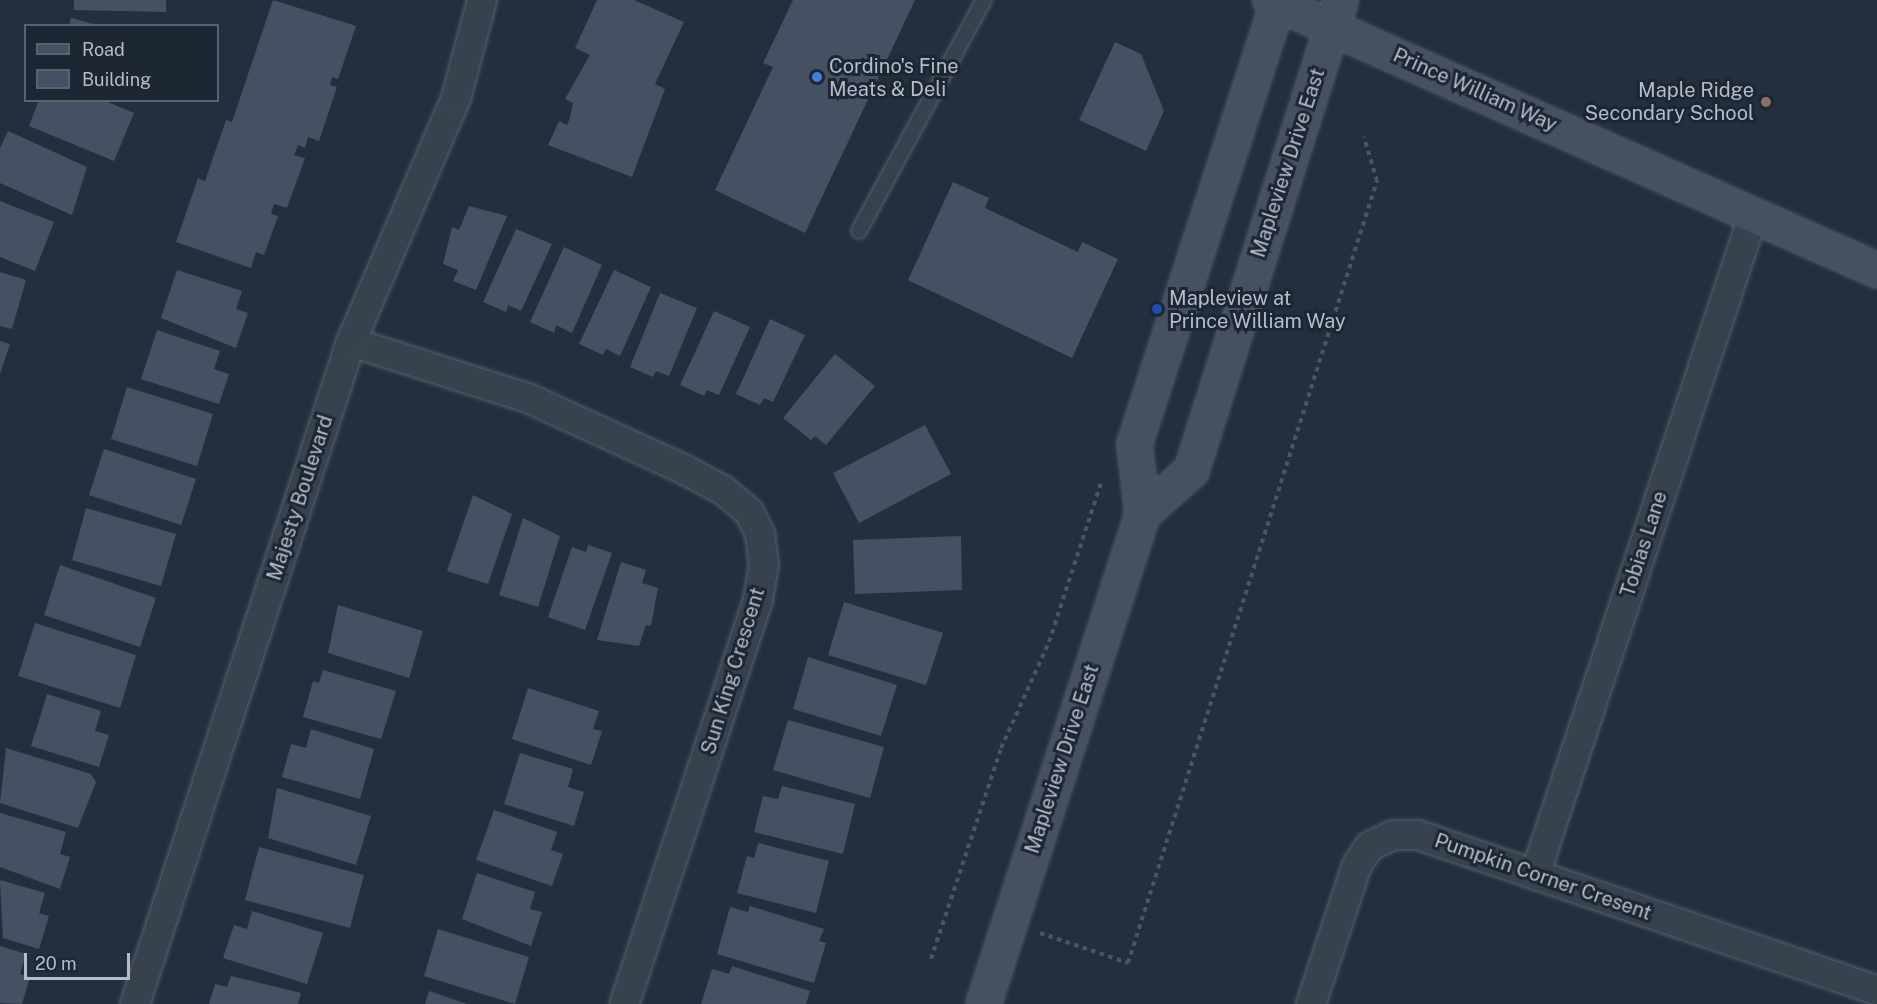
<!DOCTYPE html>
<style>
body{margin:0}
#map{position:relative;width:1877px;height:1004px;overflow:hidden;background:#242f3e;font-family:"Public Sans",sans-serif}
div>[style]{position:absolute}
.building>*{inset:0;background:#455162}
.path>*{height:4px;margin-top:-2px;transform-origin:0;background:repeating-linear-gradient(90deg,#44595c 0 4.5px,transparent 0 9px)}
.roads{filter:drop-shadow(0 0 2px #565f6c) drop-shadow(0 0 2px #565f6c)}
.lane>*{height:14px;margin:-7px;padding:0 7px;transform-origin:7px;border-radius:7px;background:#38414e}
.street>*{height:28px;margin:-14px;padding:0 14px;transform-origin:14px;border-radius:14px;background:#38414e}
.secondary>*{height:33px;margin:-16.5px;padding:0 16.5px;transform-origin:16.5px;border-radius:16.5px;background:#465061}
.dots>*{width:16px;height:16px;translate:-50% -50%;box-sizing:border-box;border:3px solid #1d2633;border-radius:50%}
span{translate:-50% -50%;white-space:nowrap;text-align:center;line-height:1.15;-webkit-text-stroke:6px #1d2633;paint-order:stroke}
.poi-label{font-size:20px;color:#b4bcc9}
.left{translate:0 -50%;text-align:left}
.right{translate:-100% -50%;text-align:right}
.street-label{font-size:20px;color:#b4bcc9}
.legend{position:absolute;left:24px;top:24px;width:195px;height:78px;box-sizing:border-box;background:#1d2633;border:2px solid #59626f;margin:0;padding:8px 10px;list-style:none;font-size:18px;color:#b4bcc9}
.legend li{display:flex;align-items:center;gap:12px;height:30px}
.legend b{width:30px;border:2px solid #59626f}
.scale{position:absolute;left:24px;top:953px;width:106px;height:27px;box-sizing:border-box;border:3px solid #b4bcc9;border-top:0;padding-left:8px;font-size:18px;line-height:21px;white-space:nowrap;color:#b4bcc9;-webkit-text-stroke:4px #1d2633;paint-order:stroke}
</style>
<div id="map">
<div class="building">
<div style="clip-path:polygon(74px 0,166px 0,166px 12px,74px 10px)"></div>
<div style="clip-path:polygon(273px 0,356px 26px,338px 79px,332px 77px,330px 85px,337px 87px,319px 141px,308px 137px,305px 148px,298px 145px,294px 155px,305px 158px,287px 208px,274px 204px,271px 214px,278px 216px,264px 255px,256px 252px,251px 268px,176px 242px,198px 178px,205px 181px,226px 120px,232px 122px)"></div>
<div style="clip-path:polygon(597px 0,634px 0,684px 22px,655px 84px,665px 89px,632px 177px,548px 145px,559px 121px,567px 125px,570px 118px,573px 103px,565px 99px,590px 55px,575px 48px)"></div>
<div style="clip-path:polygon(793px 0,915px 0,805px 233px,715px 190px,773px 67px,763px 63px)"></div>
<div style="clip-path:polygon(71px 18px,97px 25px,97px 26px,69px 26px)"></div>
<div style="clip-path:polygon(1115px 42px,1141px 54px,1164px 111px,1146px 151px,1079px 120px)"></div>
<div style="clip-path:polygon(39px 100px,103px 100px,134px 113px,114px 161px,29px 126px)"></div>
<div style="clip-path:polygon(8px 131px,87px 167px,72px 215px,0 183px,0 148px)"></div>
<div style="clip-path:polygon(953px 182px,989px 198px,985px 208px,1078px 252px,1082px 242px,1118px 259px,1072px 358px,908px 280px)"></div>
<div style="clip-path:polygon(0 201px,54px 222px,35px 271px,0 257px)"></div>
<div style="clip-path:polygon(469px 206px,507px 216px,476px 290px,453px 281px,458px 270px,443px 264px,452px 227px,459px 230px)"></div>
<div style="clip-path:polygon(516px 229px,552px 244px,521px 311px,508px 305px,506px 312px,483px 302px)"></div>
<div style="clip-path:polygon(564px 247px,602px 265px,572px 333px,556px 325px,554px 333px,530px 322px)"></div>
<div style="clip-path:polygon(177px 270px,242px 291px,236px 309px,248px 313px,236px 348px,161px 318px)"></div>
<div style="clip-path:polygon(614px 270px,651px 287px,620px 356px,606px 349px,603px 355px,579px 344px)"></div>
<div style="clip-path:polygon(0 272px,26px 280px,12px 329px,0 326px)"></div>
<div style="clip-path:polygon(660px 293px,697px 308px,669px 376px,656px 371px,653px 377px,630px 367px)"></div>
<div style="clip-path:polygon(714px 311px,750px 327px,719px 395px,707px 390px,704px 396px,680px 385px)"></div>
<div style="clip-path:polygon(770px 319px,805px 335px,773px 402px,764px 398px,760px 405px,736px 394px)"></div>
<div style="clip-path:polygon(157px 330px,220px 351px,214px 369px,229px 374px,219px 404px,141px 379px)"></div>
<div style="clip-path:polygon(0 341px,10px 344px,0 374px)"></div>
<div style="clip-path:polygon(835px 354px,875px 386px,826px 445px,815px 436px,811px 440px,783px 418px)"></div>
<div style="clip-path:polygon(127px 387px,213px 414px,197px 466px,111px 439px)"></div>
<div style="clip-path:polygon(925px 425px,951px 474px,859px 523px,833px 473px)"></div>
<div style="clip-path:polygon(104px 449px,196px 479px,181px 525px,89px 495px)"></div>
<div style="clip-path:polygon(473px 495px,512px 514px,488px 584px,447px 571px)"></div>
<div style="clip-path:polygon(86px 508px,176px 534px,161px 586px,72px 560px)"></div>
<div style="clip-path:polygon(523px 518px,560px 536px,538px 607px,499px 595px)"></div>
<div style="clip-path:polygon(961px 536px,962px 590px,855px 594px,853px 540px)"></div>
<div style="clip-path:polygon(588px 545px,612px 553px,585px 630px,548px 617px,572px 547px,586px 552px)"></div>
<div style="clip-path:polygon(621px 562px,646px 570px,642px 583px,658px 588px,651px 626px,646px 625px,639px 646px,597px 640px)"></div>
<div style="clip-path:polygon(60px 565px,156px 598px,140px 647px,44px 615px)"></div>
<div style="clip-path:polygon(844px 602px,943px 633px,926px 685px,828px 655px)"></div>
<div style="clip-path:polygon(338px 605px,423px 631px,409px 678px,328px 653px)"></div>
<div style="clip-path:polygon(35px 623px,136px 655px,120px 708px,18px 676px)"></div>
<div style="clip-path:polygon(808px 657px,897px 685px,881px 736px,793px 709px)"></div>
<div style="clip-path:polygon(323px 670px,396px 691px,381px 739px,303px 717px,313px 681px,319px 683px)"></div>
<div style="clip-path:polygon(528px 688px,599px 711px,593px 729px,602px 731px,591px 765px,512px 739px)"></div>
<div style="clip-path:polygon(47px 694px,101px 711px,95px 731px,109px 735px,99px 767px,31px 746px)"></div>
<div style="clip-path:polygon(788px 720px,884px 747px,870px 798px,773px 770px)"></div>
<div style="clip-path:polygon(311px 729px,374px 749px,360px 799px,282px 777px,291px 744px,306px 748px)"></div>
<div style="clip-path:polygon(6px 748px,91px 774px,96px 782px,78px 828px,0 803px)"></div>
<div style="clip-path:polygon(520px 753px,573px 769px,568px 787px,584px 792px,574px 826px,504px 804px)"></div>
<div style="clip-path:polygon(782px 786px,855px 804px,843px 854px,754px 832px,763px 796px,778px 799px)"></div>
<div style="clip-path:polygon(277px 788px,371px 816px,356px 865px,268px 838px)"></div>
<div style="clip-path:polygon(494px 810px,557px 832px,551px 850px,563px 854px,552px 886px,476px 860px)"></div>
<div style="clip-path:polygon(0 813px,66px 832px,60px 854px,70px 857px,60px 889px,0 867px)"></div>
<div style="clip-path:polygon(758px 843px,829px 861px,816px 913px,737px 893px,747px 856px,754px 858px)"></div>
<div style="clip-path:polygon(259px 847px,364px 875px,350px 928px,245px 900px)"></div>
<div style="clip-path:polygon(477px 873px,535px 892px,530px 909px,542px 912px,531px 946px,462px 919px)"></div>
<div style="clip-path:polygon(0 880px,45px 893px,39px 913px,49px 916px,39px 949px,3px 938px)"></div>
<div style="clip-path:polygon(750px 906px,824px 929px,819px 941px,826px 943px,814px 983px,717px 954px,730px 907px,748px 912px)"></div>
<div style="clip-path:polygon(252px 911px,323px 933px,307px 984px,223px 958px,234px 925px,247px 929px)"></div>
<div style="clip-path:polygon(438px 929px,529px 957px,515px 1004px,424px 976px)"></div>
<div style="clip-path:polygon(0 946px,26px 954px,20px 974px,30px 977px,22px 1004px,0 1003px)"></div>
<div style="clip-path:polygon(732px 966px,810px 991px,806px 1004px,701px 1004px,712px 969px,729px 974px)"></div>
<div style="clip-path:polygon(231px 976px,301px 993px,298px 1004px,209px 1004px,215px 984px,227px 987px)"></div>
<div style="clip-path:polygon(429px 991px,467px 1004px,425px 1004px)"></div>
</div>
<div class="path">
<div style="left:1040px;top:933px;width:93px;rotate:18.8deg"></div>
<div style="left:1128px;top:963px;width:821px;rotate:-72.34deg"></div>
<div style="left:1377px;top:181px;width:46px;rotate:-106.5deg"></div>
<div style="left:931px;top:959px;width:222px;rotate:-71.6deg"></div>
<div style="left:1001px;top:748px;width:116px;rotate:-65.6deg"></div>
<div style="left:1049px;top:642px;width:170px;rotate:-71.9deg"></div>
</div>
<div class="roads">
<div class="lane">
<div style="left:859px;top:231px;width:263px;rotate:-61.6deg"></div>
</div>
<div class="street">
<div style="left:351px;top:342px;width:186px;rotate:17.6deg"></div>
<div style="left:528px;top:398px;width:173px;rotate:24.6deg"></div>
<div style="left:685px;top:470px;width:43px;rotate:27.8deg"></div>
<div style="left:723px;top:490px;width:34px;rotate:40deg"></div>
<div style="left:749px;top:512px;width:25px;rotate:63deg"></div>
<div style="left:760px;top:534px;width:31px;rotate:83deg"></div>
<div style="left:764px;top:565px;width:39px;rotate:100deg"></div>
<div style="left:757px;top:603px;width:422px;rotate:108.3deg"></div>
<div style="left:1535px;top:875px;width:697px;rotate:-71.69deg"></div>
<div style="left:135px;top:1004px;width:696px;rotate:-71.93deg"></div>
<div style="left:351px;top:342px;width:266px;rotate:-66.7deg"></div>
<div style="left:456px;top:98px;width:101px;rotate:-75.1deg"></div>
<div style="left:1311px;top:1004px;width:146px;rotate:-71.7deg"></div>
<div style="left:1357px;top:865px;width:23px;rotate:-56deg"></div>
<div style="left:1370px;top:846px;width:26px;rotate:-25deg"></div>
<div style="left:1394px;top:835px;width:24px"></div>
<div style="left:1418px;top:835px;width:484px;rotate:18.7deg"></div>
</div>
<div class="secondary">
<div style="left:1270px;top:0;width:664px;rotate:23.98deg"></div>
<div style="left:1142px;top:514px;width:66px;rotate:-41.9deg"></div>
<div style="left:1191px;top:470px;width:493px;rotate:-72.4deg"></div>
<div style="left:983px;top:1004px;width:515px;rotate:-72.02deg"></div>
<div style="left:1142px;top:514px;width:70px;rotate:-96.5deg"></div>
<div style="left:1134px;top:444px;width:467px;rotate:-72deg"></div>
</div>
</div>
<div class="dots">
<div style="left:817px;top:77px;background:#3f7fe0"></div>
<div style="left:1766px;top:102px;background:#8d6e63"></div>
<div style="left:1157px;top:309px;background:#1a4fb4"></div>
</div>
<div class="poi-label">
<span class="left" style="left:829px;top:78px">Cordino's Fine<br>Meats &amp; Deli</span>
<span class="right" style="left:1754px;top:102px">Maple Ridge<br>Secondary School</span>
<span class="left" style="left:1169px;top:310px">Mapleview at<br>Prince William Way</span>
</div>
<div class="street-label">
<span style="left:1475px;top:90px;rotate:24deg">Prince William Way</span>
<span style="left:1288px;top:163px;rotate:-72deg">Mapleview Drive East</span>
<span style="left:300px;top:498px;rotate:-72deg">Majesty Boulevard</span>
<span style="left:1644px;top:544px;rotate:-72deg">Tobias Lane</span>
<span style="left:733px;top:671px;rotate:-73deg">Sun King Crescent</span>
<span style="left:1062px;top:759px;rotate:-72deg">Mapleview Drive East</span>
<span style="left:1543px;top:877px;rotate:19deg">Pumpkin Corner Cresent</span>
</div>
<ul class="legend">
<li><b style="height:8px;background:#465061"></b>Road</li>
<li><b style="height:16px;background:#455162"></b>Building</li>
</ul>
<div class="scale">20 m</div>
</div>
